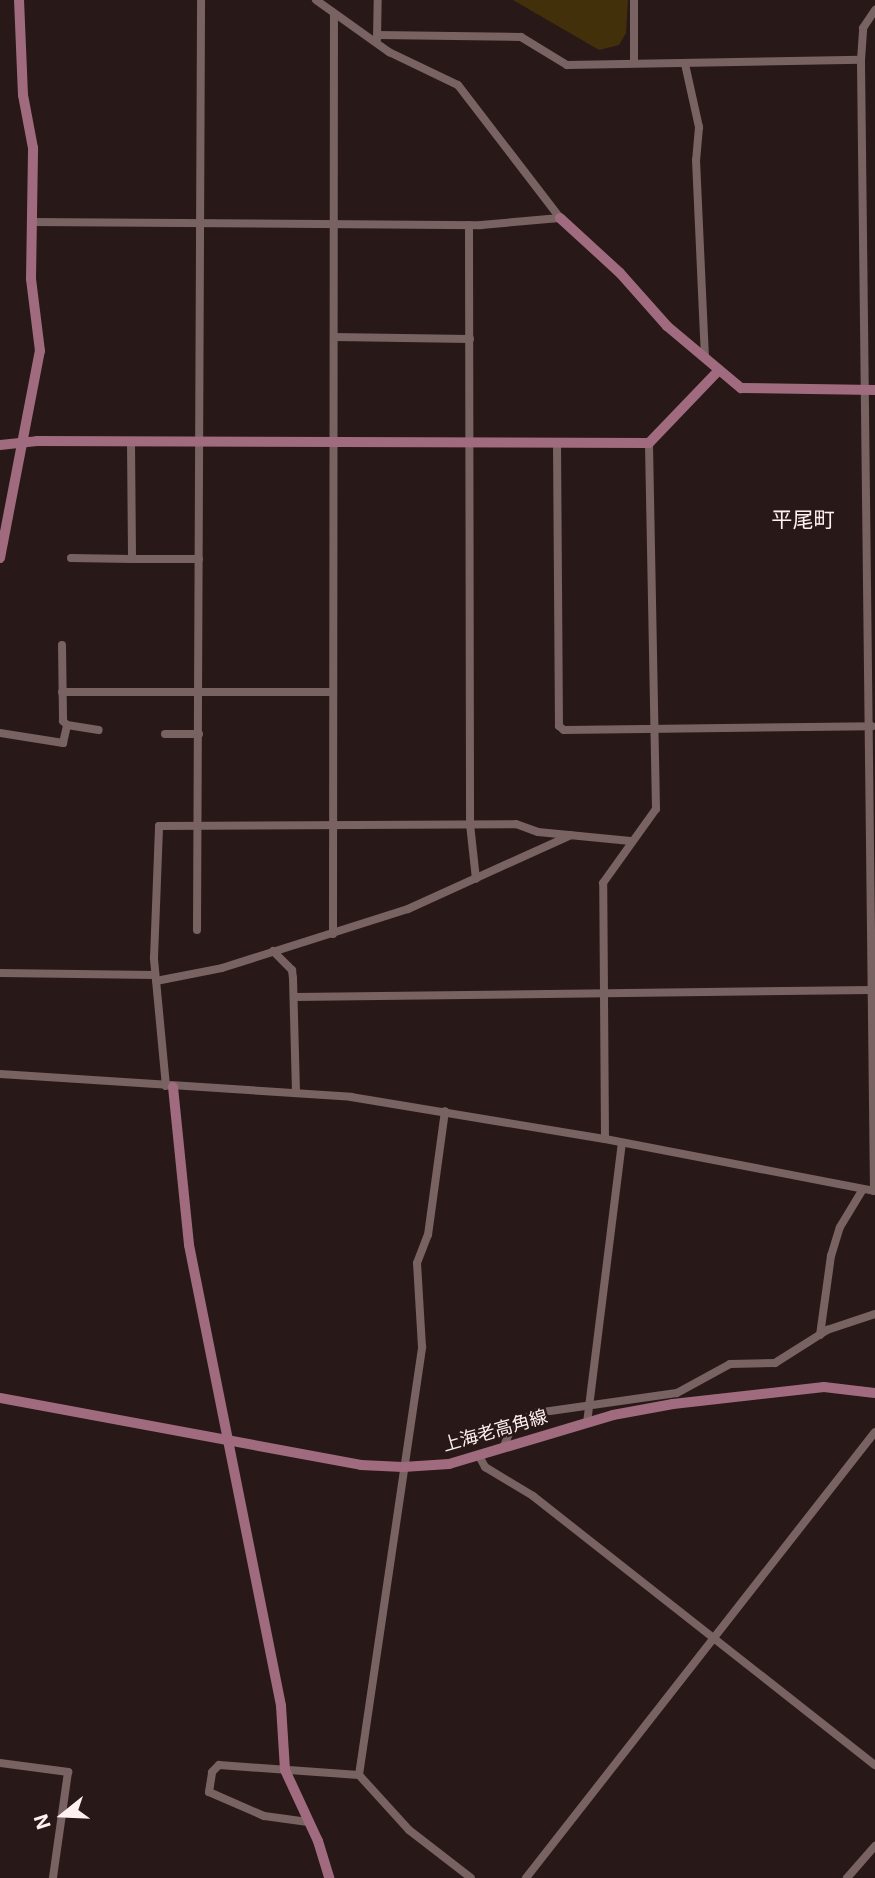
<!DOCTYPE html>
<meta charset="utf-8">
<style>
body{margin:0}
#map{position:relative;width:875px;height:1878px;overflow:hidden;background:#291818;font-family:Inter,"Noto Sans JP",sans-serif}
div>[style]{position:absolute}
.green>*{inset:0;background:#413009}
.street>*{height:8px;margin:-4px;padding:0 4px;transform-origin:4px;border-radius:4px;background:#786262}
.secondary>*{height:10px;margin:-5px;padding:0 5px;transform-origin:5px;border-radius:5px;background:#a06b7f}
span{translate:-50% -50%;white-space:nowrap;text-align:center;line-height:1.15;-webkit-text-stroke:5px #291818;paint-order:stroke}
.street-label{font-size:18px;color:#fef1f0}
.quarter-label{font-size:21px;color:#fef1f0}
.north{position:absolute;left:28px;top:1780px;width:70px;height:70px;-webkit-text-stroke:5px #291818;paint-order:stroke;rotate:252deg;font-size:19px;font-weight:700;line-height:28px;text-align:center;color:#fef1f0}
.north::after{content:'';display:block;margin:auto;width:24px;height:32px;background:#fef1f0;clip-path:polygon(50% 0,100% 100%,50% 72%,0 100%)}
</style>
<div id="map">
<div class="green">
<div style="clip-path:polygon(513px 0,628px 0,626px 33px,619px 45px,599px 50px)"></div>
</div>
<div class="street">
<div style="left:316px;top:0;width:90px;rotate:35.5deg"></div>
<div style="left:389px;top:52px;width:76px;rotate:25.6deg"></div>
<div style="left:458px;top:85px;width:168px;rotate:52.5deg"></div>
<div style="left:634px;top:0;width:63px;rotate:90deg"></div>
<div style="left:377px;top:35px;width:144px;rotate:0.8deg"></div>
<div style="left:521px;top:37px;width:54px;rotate:31.3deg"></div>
<div style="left:567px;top:65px;width:294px;rotate:-1deg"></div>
<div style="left:377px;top:39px;width:39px;rotate:-89deg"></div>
<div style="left:685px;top:64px;width:65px;rotate:77.5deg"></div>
<div style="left:699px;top:127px;width:33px;rotate:95deg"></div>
<div style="left:696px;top:160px;width:198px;rotate:87.4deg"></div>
<div style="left:31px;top:222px;width:450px;rotate:0.4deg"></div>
<div style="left:481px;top:225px;width:79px;rotate:-5.1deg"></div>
<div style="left:469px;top:225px;width:599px;rotate:89.9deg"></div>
<div style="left:470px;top:824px;width:55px;rotate:83.8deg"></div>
<div style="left:334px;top:337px;width:136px;rotate:0.8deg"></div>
<div style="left:131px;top:441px;width:118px;rotate:89.5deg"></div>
<div style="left:132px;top:559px;width:67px"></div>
<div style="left:557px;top:442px;width:284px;rotate:89.6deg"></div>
<div style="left:559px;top:726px;width:6px;rotate:39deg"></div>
<div style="left:564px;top:730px;width:308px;rotate:-0.7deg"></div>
<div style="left:71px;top:558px;width:61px;rotate:0.9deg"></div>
<div style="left:62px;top:645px;width:76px;rotate:89.2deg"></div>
<div style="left:63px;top:721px;width:6px;rotate:45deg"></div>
<div style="left:62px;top:692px;width:271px"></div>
<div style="left:0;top:733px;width:64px;rotate:9deg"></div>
<div style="left:63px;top:743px;width:18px;rotate:-77deg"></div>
<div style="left:67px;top:725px;width:32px;rotate:9deg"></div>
<div style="left:165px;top:734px;width:34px"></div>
<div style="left:197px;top:930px;width:930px;rotate:-89.75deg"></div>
<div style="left:333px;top:934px;width:920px;rotate:-89.94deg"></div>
<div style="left:273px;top:951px;width:27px;rotate:45deg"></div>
<div style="left:292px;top:970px;width:8px;rotate:83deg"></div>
<div style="left:293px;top:978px;width:114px;rotate:88.5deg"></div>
<div style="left:0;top:973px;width:155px;rotate:0.7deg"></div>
<div style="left:156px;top:981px;width:67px;rotate:-11.1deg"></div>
<div style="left:222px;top:968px;width:195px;rotate:-17.6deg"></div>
<div style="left:408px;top:909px;width:179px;rotate:-24.4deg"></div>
<div style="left:294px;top:997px;width:578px;rotate:-0.69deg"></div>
<div style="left:0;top:1074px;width:352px;rotate:3.7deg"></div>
<div style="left:351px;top:1097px;width:257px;rotate:9.4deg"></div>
<div style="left:605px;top:1139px;width:275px;rotate:10.9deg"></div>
<div style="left:166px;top:1086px;width:129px;rotate:-95.4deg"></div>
<div style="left:154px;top:958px;width:132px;rotate:-87.8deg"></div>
<div style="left:159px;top:826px;width:357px;rotate:-0.3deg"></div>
<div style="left:516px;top:824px;width:23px;rotate:20deg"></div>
<div style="left:538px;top:832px;width:93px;rotate:5.5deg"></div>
<div style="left:605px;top:1139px;width:256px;rotate:-90.4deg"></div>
<div style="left:603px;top:883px;width:91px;rotate:-54.4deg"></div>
<div style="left:656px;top:809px;width:366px;rotate:-91.1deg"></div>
<div style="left:874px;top:1191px;width:1131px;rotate:-90.66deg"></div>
<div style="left:861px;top:60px;width:32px;rotate:-86deg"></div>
<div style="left:863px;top:28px;width:22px;rotate:-56deg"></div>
<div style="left:820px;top:1335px;width:80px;rotate:-82.1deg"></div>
<div style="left:831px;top:1256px;width:30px;rotate:-73deg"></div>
<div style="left:840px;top:1227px;width:44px;rotate:-58.8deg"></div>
<div style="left:587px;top:1423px;width:282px;rotate:-82.9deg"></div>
<div style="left:503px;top:1448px;width:25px;rotate:-67deg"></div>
<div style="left:513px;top:1425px;width:26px;rotate:-28deg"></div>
<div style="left:536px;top:1413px;width:142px;rotate:-8.1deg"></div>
<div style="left:677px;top:1393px;width:60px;rotate:-28.7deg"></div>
<div style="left:730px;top:1364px;width:45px;rotate:-1.3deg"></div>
<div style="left:775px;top:1363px;width:62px;rotate:-32.4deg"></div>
<div style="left:827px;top:1330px;width:51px;rotate:-18.4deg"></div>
<div style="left:479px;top:1456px;width:13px;rotate:61deg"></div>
<div style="left:485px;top:1467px;width:56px;rotate:31.1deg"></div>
<div style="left:533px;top:1496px;width:435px;rotate:38.2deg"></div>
<div style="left:0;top:1763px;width:69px;rotate:7.5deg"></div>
<div style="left:68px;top:1772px;width:107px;rotate:98.1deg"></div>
<div style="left:359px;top:1775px;width:433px;rotate:-81.6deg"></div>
<div style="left:422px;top:1347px;width:84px;rotate:-93.4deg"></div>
<div style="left:417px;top:1263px;width:30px;rotate:-69deg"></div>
<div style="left:428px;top:1235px;width:125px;rotate:-82.2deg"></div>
<div style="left:308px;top:1822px;width:44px;rotate:-172.2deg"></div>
<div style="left:264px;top:1816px;width:60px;rotate:-156.4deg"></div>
<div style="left:209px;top:1792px;width:20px;rotate:-81deg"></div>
<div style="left:212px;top:1772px;width:10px;rotate:-45deg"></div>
<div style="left:219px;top:1765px;width:140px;rotate:4.1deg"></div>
<div style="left:359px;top:1775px;width:74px;rotate:47.7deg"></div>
<div style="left:409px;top:1830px;width:78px;rotate:37.7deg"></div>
<div style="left:526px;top:1878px;width:566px;rotate:-51.96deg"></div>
<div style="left:847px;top:1878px;width:43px;rotate:-48.8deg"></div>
</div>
<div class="secondary">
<div style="left:560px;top:218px;width:81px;rotate:42.5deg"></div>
<div style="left:620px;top:273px;width:71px;rotate:48.4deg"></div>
<div style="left:667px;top:326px;width:97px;rotate:40deg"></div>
<div style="left:741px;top:388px;width:134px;rotate:0.9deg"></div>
<div style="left:0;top:445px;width:37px;rotate:-6deg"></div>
<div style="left:37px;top:441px;width:612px;rotate:0.19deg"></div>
<div style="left:649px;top:443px;width:101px;rotate:-46.2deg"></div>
<div style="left:0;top:558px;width:211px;rotate:-79.1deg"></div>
<div style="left:40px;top:351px;width:73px;rotate:-97.1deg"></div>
<div style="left:31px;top:279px;width:131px;rotate:-89.1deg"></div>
<div style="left:33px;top:148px;width:54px;rotate:-100.7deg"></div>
<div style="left:23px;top:95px;width:95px;rotate:-92.4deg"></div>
<div style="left:173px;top:1087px;width:159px;rotate:84.2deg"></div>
<div style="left:189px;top:1245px;width:470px;rotate:78.7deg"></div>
<div style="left:281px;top:1706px;width:64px;rotate:86.4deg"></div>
<div style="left:285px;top:1770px;width:78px;rotate:65.1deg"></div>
<div style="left:318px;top:1841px;width:39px;rotate:73deg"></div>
<div style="left:0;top:1398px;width:367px;rotate:10.5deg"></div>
<div style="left:361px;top:1465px;width:42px;rotate:2.7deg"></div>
<div style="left:403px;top:1467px;width:46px;rotate:-3.7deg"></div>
<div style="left:449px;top:1464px;width:171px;rotate:-16.6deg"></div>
<div style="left:613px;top:1415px;width:61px;rotate:-10.4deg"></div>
<div style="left:673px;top:1404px;width:152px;rotate:-6.4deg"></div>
<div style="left:824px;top:1387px;width:51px;rotate:6.7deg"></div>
</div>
<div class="street-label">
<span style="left:495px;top:1431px;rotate:-16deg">上海老高角線</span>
</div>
<div class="quarter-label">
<span style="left:803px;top:520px">平尾町</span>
</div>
<div class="north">N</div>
</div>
